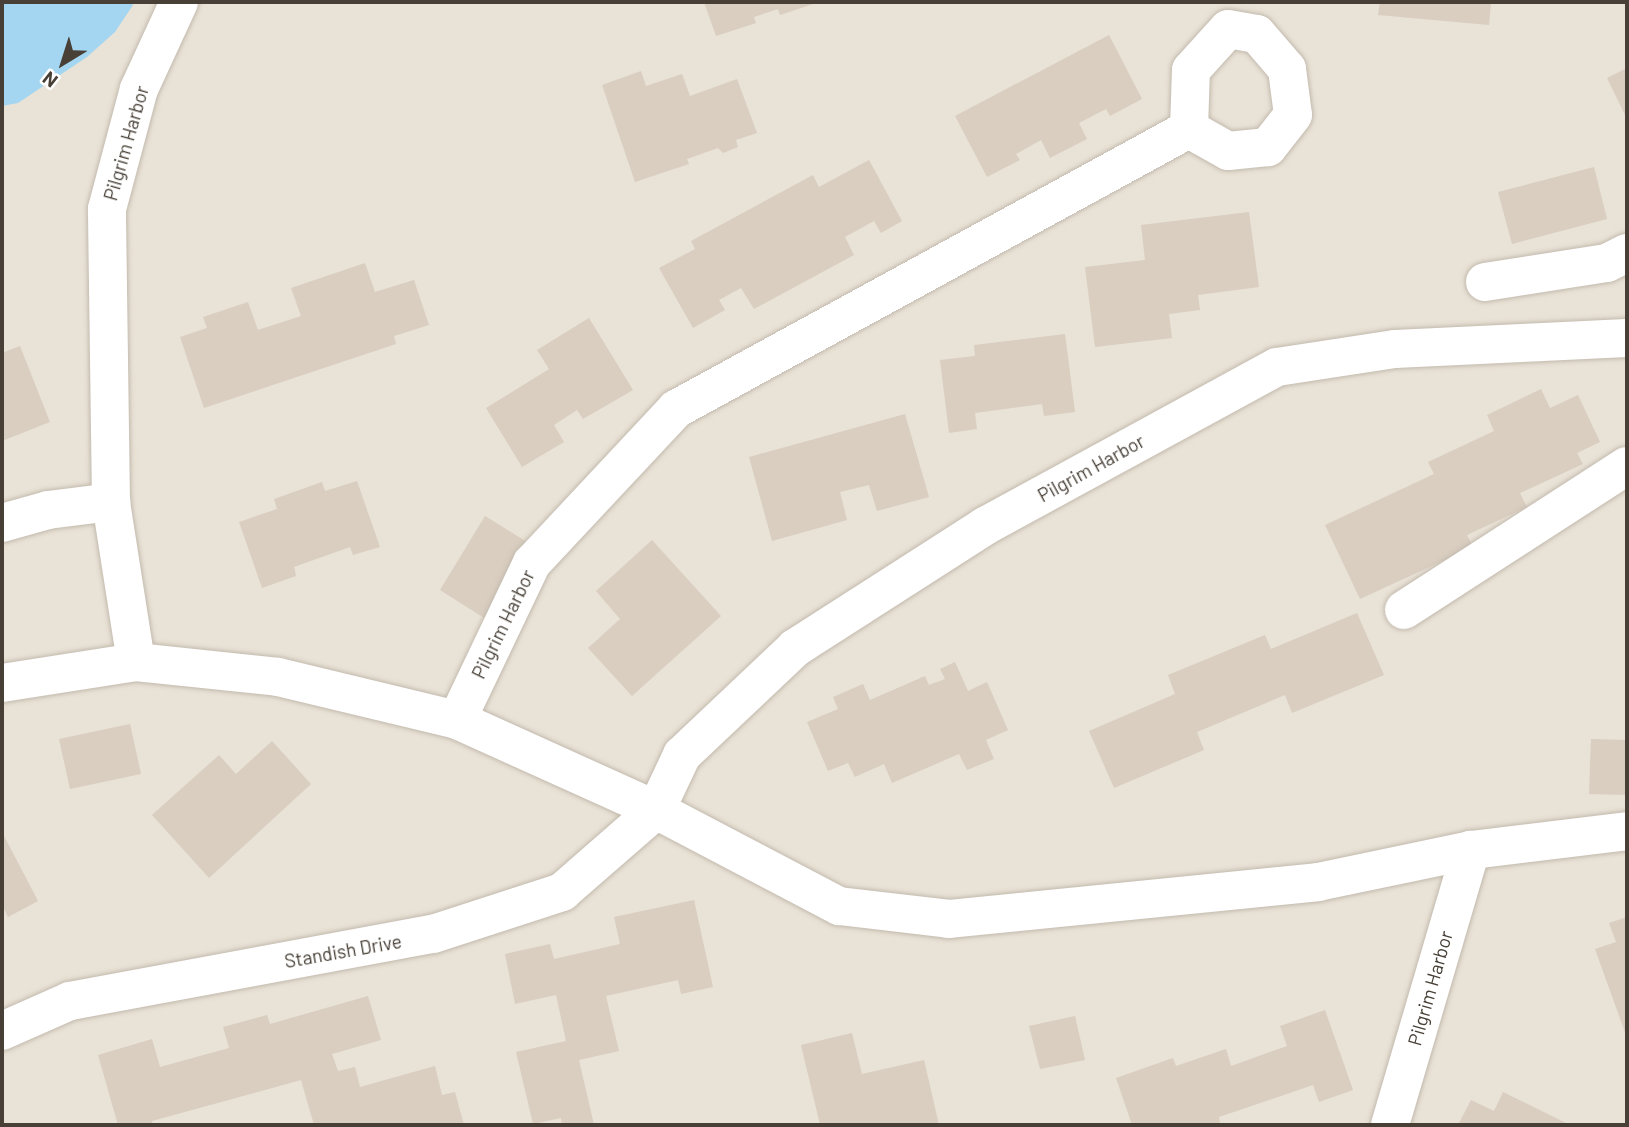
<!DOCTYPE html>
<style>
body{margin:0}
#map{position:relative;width:1629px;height:1127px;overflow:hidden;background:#f4f0e8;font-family:Barlow,sans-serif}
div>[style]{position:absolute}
.residential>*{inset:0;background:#e9e2d6}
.water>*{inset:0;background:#a4d6f2}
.building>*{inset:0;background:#d9cec0}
.roads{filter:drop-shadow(0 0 2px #c3baae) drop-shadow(0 0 2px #c3baae)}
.minor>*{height:38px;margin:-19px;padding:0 19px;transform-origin:19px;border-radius:19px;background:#fff}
span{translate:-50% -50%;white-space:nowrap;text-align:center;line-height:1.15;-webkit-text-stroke:7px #fff;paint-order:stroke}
.street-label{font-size:19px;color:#484037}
.frame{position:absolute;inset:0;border:4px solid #484037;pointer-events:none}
.north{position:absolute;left:28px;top:28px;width:70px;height:70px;-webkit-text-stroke:5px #fff;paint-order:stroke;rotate:218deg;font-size:19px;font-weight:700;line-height:28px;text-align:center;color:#484037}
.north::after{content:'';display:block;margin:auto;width:24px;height:32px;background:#484037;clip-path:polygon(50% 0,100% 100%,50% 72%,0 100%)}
</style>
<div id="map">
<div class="residential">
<div style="clip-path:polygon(2px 2px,1627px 2px,1627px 1125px,2px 1125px)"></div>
</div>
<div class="water">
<div style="clip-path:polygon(2px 2px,130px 2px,133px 5px,115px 32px,87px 57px,18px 103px,2px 106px)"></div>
</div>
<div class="building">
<div style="clip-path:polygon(704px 2px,819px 2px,780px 15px,778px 9px,754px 17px,756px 23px,716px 36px)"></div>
<div style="clip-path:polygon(1380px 2px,1491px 2px,1489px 25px,1378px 15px)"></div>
<div style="clip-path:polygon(1109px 35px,1142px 99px,1110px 116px,1106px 109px,1079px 123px,1087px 139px,1050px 158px,1041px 140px,1016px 154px,1020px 160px,987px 177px,955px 116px)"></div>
<div style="clip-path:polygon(1627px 68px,1627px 119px,1607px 78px)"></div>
<div style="clip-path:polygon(641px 71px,646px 86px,682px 74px,690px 96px,737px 79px,757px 133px,736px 140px,738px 147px,723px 153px,718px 148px,687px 159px,689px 164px,635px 182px,602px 85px)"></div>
<div style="clip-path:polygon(869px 160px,902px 221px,881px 233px,874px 221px,845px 237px,854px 255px,754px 309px,741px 288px,719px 300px,725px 310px,693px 328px,659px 268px,695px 249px,691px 241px,813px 175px,819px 187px)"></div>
<div style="clip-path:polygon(1594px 167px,1607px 219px,1512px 244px,1498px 192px)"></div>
<div style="clip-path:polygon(1249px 212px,1259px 287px,1198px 295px,1200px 310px,1169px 314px,1172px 338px,1095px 347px,1085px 267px,1145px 260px,1141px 225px)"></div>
<div style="clip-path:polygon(365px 263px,375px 292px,414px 280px,429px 325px,394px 336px,396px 344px,204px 408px,180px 337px,207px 328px,203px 317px,248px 302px,258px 330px,301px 316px,291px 288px)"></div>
<div style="clip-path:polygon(589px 318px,633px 390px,583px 419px,577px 410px,554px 425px,564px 442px,522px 467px,486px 408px,549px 369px,537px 350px)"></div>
<div style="clip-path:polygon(1065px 334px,1075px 412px,1044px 416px,1042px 404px,975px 413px,977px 429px,949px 433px,940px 360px,975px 356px,974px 345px)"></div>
<div style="clip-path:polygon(20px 346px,50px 422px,2px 441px,2px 353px)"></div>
<div style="clip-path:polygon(1541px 389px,1550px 408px,1578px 395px,1600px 442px,1577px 453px,1583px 464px,1520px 493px,1527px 507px,1467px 535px,1473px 547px,1360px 599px,1325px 525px,1434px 474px,1428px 462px,1494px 431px,1487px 415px)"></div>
<div style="clip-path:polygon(905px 414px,929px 497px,877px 511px,869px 485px,840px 492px,847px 520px,772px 541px,749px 457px)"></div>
<div style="clip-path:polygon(357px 481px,380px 547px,353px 555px,350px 547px,294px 567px,296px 576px,262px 588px,239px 522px,277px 509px,274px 499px,322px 482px,325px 491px)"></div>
<div style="clip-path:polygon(485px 516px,535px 547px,489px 621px,440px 590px)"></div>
<div style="clip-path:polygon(652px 540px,721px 616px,632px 696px,588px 648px,620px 619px,596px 591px)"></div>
<div style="clip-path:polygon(1357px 613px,1384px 675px,1292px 713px,1285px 695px,1197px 732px,1204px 750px,1114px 788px,1089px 731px,1175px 694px,1168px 675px,1265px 635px,1271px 649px)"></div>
<div style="clip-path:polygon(955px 662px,968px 691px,987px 682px,1008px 730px,986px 740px,994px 759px,967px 770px,959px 754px,892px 783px,884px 764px,855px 777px,848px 763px,828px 771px,807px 722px,838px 709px,833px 697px,863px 684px,870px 700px,925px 676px,929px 685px,945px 679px,940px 669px)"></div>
<div style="clip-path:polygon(130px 724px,141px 774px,70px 789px,59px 739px)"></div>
<div style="clip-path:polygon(1591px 739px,1627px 740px,1627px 795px,1589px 794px)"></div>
<div style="clip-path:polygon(272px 741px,311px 784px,209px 878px,152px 815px,219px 755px,236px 774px)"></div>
<div style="clip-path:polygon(2px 832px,38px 901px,8px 917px,2px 905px)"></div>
<div style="clip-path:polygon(694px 900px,713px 987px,681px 994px,678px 980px,606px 996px,619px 1051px,579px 1060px,594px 1125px,562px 1125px,561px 1118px,533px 1124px,516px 1052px,566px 1041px,556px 995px,515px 1004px,505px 954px,550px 944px,554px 959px,620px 944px,614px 917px)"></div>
<div style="clip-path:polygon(1627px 917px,1627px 1038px,1595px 949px,1616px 942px,1609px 923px)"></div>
<div style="clip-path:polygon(368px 996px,381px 1040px,332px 1054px,338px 1071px,355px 1067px,360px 1087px,435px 1066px,442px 1095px,455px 1092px,464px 1125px,314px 1125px,301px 1080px,152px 1121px,153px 1125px,118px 1125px,98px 1055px,152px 1039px,160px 1067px,229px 1048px,223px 1027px,267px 1015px,270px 1024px)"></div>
<div style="clip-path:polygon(1325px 1010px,1353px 1090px,1319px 1102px,1313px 1085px,1219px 1117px,1220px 1123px,1212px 1125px,1132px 1125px,1116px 1078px,1173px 1058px,1176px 1066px,1226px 1049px,1231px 1066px,1287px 1046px,1280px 1026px)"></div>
<div style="clip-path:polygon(1075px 1016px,1085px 1060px,1040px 1069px,1029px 1026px)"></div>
<div style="clip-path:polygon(852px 1033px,862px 1074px,924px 1060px,939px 1125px,820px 1125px,801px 1045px)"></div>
<div style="clip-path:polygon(1503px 1092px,1570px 1125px,1458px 1125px,1471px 1100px,1494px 1111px)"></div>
</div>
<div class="roads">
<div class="minor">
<div style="left:1485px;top:282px;width:123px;rotate:-8.9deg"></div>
<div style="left:1607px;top:263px;width:22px;rotate:-27deg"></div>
<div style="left:2px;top:523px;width:48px;rotate:-15.8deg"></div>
<div style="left:48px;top:510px;width:64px;rotate:-7.2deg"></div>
<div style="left:1404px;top:610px;width:265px;rotate:-32.9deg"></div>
<div style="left:136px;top:662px;width:162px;rotate:-98.9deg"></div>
<div style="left:111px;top:502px;width:293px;rotate:-90.8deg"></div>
<div style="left:107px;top:209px;width:124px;rotate:-75.1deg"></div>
<div style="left:139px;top:89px;width:96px;rotate:-65.3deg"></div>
<div style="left:2px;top:683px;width:136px;rotate:-8.9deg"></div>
<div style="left:136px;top:662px;width:143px;rotate:6deg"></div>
<div style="left:278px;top:677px;width:184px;rotate:13.5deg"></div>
<div style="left:457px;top:720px;width:218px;rotate:24.3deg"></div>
<div style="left:656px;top:810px;width:207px;rotate:27.7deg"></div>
<div style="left:839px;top:906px;width:111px;rotate:6.7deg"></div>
<div style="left:949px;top:919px;width:371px;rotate:-5.7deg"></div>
<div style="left:1318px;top:882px;width:156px;rotate:-11.8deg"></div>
<div style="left:457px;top:720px;width:174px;rotate:-64.5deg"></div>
<div style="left:532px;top:563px;width:211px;rotate:-46.9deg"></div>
<div style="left:676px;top:409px;width:584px;rotate:-28.63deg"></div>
<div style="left:1189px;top:129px;width:59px;rotate:-88.1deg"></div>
<div style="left:1191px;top:70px;width:55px;rotate:-47.9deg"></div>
<div style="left:1228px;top:29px;width:29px;rotate:10deg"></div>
<div style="left:1257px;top:34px;width:46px;rotate:49.4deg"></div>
<div style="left:1287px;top:69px;width:46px;rotate:82.6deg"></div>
<div style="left:1293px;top:115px;width:41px;rotate:128deg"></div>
<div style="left:1268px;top:147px;width:40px;rotate:174.3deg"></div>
<div style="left:1228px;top:151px;width:45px;rotate:-150.6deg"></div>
<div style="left:2px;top:1031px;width:74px;rotate:-23.8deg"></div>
<div style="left:70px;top:1001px;width:369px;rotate:-10.5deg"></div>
<div style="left:433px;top:934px;width:136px;rotate:-18deg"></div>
<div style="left:562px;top:892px;width:125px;rotate:-41.1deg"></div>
<div style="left:656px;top:810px;width:61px;rotate:-64.7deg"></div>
<div style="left:682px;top:755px;width:156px;rotate:-43.4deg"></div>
<div style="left:795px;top:648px;width:226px;rotate:-32.7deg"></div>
<div style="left:985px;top:526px;width:332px;rotate:-28.6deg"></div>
<div style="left:1277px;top:367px;width:119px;rotate:-8.7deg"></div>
<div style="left:1395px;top:349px;width:232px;rotate:-2.7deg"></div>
<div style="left:1390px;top:1125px;width:287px;rotate:-73.6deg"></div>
<div style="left:1471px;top:850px;width:157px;rotate:-6.9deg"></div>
</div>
</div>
<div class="street-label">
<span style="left:126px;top:143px;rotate:-74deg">Pilgrim Harbor</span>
<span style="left:1091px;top:468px;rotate:-29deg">Pilgrim Harbor</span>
<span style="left:503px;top:624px;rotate:-64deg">Pilgrim Harbor</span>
<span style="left:343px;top:951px;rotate:-10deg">Standish Drive</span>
<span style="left:1430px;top:988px;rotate:-74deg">Pilgrim Harbor</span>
</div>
<div class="frame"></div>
<div class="north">N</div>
</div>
